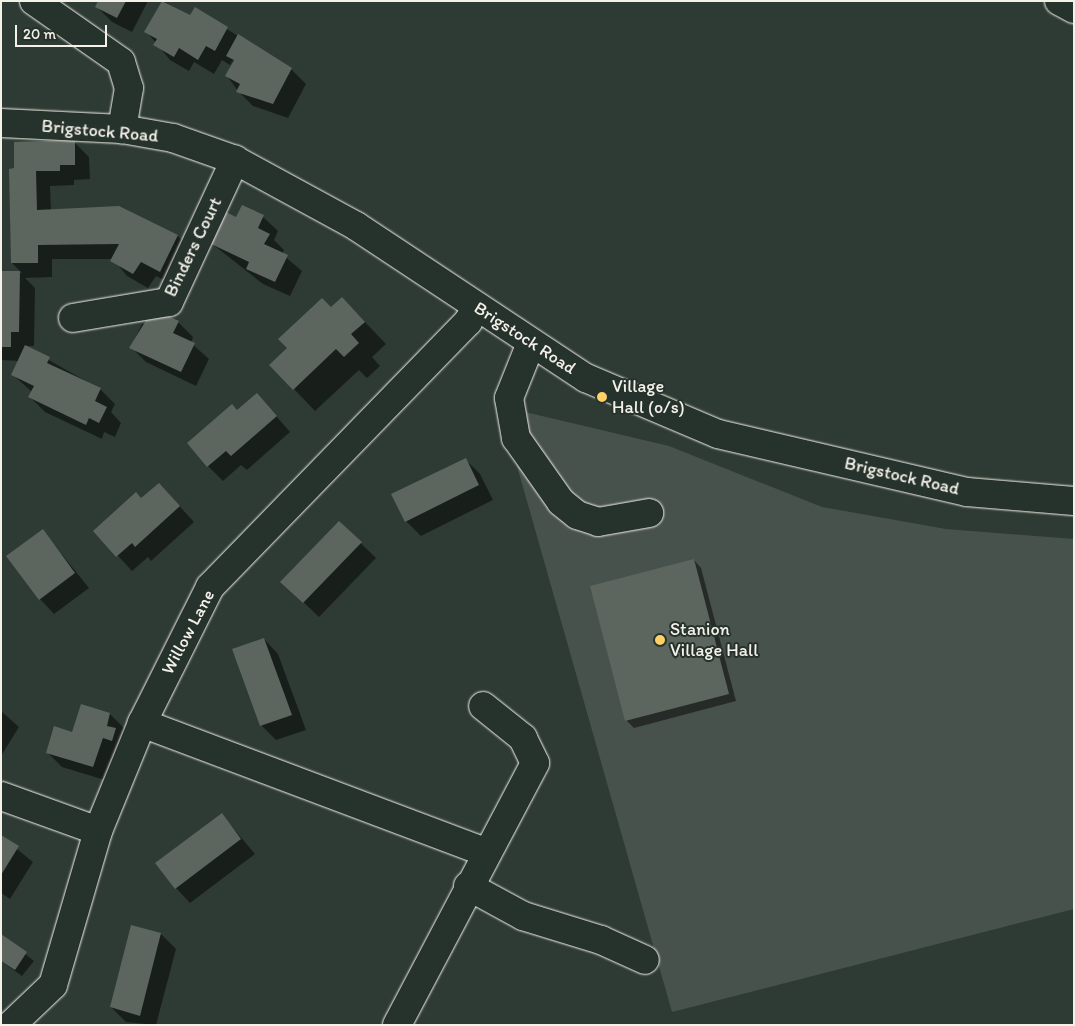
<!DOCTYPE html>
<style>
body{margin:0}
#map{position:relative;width:1075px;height:1026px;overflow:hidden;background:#2e3b34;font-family:Itim,sans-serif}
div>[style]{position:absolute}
.green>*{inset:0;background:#48524c}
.shadow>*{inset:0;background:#0007}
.building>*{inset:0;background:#5c655e}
.roads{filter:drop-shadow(0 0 1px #f4f1e8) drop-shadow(0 0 1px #f4f1e8)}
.minor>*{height:28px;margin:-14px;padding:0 14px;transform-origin:14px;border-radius:14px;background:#26332d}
.highway>*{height:28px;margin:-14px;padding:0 14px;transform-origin:14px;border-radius:14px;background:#26332d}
.dots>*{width:14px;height:14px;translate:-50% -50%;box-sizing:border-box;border:2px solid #26332d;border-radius:50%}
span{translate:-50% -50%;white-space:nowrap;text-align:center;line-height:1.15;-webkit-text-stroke:4px #26332d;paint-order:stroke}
.street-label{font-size:18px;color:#f4f1e8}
.poi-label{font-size:18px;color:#f4f1e8}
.left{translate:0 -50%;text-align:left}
.frame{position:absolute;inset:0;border:2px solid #f4f1e8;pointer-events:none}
.scale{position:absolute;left:15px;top:25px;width:92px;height:22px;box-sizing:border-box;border:2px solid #f4f1e8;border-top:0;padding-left:6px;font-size:15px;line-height:18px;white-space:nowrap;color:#f4f1e8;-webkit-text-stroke:4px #26332d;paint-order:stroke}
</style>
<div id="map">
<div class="green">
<div style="clip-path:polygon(500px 406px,669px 446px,822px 507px,946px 529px,1074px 539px,1074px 909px,672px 1012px)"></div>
</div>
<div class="shadow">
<div style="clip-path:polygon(100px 1px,148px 1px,132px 32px,112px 22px,97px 7px)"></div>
<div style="clip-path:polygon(164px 1px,190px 17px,195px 9px,291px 69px,306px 84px,288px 118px,253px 106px,238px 91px,227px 76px,234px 57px,230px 65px,222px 60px,214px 74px,194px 62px,189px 71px,170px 60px,146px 31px)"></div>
<div style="clip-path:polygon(74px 142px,89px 157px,90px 179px,74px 180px,74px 185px,50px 186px,51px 210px,118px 207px,178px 236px,193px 251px,175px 286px,156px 276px,148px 288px,127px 276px,113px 259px,52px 259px,52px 277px,25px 278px,35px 288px,34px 346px,24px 346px,100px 389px,115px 404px,111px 412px,121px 423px,115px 437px,104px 432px,102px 439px,45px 412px,30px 397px,32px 392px,13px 375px,19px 361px,1px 360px,1px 272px,22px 273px,12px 263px,10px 170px)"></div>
<div style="clip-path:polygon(263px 217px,278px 231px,274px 240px,284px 250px,282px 254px,302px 271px,290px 296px,263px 284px,211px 243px,237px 218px)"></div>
<div style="clip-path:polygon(331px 309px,364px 321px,386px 344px,372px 357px,380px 366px,367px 378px,359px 370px,315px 411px,294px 389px)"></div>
<div style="clip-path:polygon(178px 322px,193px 337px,191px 343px,209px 359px,196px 386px,146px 362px,131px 347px,142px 324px)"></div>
<div style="clip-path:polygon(271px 410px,290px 432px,247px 470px,241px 465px,223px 481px,208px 466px,238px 412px)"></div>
<div style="clip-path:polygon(465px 459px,480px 474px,493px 500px,421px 536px,406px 521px)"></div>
<div style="clip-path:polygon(173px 499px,194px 522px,151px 561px,148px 557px,132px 571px,95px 531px,142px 500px)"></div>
<div style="clip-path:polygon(339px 522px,376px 558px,319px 617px,297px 596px)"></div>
<div style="clip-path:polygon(43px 531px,89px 588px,54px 614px,40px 599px)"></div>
<div style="clip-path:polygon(694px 560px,701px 568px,736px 701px,634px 728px,626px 720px)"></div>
<div style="clip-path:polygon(264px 639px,278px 654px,306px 730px,276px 740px,261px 725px)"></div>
<div style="clip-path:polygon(82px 705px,110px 714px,125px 729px,108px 781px,62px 767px,47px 752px,73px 733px)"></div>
<div style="clip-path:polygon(1px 711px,19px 727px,1px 756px)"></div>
<div style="clip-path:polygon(222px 815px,255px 854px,190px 903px,176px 888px)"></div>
<div style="clip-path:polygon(1px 836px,33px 862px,10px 899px,1px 893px)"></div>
<div style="clip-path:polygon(161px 934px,176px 949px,156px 1025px,126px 1022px,111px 1007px)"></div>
<div style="clip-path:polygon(1px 935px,34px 961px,22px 976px,1px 961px)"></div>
</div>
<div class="building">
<div style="clip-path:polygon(98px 1px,126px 1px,117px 18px,95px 7px)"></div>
<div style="clip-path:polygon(162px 1px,190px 15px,195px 7px,228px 27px,215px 51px,206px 46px,198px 60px,179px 48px,174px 57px,153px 45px,157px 39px,144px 32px)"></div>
<div style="clip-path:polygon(238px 34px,292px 68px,273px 104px,236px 92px,240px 84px,225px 76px,234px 60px,226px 56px)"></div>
<div style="clip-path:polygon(75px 140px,75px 165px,60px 165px,60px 171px,36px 171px,37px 210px,119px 206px,178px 235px,160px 272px,141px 262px,133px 274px,110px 261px,119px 244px,38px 245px,38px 263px,11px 263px,9px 169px,14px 168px,14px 142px)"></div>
<div style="clip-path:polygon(242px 205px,264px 215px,258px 228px,270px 234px,264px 244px,288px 255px,275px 282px,246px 269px,249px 262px,209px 243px,224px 211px,236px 217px)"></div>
<div style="clip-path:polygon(1px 271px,20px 271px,19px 332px,11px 332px,11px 347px,1px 347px)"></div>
<div style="clip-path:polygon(342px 297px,365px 322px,351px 334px,359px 343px,344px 357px,336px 349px,293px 390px,269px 365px,287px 348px,278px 339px,322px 298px,331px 307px)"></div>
<div style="clip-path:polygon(153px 309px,179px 321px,173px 333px,195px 343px,181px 372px,129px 348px)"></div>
<div style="clip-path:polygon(25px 345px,50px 357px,47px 363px,101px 388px,95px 401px,107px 407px,99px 423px,89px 418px,86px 425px,28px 397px,34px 386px,11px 375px)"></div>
<div style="clip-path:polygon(257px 393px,277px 416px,231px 456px,226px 451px,207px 467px,187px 443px,232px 404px,237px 410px)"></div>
<div style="clip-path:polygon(466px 458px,479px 485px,405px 522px,391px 494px)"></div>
<div style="clip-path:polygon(159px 483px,180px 506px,135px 547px,132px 543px,116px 557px,93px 531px,136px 492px,141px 498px)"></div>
<div style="clip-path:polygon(339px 521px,362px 542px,303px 603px,280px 582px)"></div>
<div style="clip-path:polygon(43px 529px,75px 573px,39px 600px,6px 556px)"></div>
<div style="clip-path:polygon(694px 559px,729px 694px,625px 721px,590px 586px)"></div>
<div style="clip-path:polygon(264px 638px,292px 715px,260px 726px,232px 649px)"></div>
<div style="clip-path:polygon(81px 704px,110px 713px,107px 726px,116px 728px,112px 741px,103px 738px,93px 767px,46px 753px,54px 726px,72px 732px)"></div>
<div style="clip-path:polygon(222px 813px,241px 839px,175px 889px,155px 863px)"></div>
<div style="clip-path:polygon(1px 835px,19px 846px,1px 875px)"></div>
<div style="clip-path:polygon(131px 925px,161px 933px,140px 1016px,110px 1007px)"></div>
<div style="clip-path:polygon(1px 934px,27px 952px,15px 970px,1px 961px)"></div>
</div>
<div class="roads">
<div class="minor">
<div style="left:34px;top:1px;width:106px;rotate:35deg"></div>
<div style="left:121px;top:62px;width:27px;rotate:73deg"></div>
<div style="left:129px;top:88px;width:42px;rotate:99.7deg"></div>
<div style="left:1px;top:123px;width:121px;rotate:2.8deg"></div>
<div style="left:122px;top:129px;width:52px;rotate:10deg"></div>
<div style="left:173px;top:138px;width:66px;rotate:19.5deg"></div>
<div style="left:235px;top:160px;width:138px;rotate:28.6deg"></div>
<div style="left:356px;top:226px;width:276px;rotate:33.5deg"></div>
<div style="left:586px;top:378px;width:143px;rotate:23deg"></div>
<div style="left:718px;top:434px;width:256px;rotate:13.1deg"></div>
<div style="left:967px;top:492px;width:107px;rotate:4.8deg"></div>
<div style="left:73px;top:318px;width:97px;rotate:-9.5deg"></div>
<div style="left:169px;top:302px;width:157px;rotate:-65.1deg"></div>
<div style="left:531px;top:343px;width:59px;rotate:111.8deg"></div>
<div style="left:509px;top:398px;width:41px;rotate:80.1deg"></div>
<div style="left:516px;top:438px;width:78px;rotate:54.9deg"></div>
<div style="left:561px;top:502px;width:21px;rotate:39deg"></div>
<div style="left:577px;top:515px;width:22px;rotate:18deg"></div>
<div style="left:598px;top:522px;width:52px;rotate:-10deg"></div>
<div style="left:142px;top:723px;width:367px;rotate:20.6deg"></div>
<div style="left:1px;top:796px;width:103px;rotate:19.8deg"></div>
<div style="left:468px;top:886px;width:63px;rotate:28.6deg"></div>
<div style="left:523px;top:916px;width:82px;rotate:17.1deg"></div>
<div style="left:601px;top:940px;width:48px;rotate:24.4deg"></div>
<div style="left:11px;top:1025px;width:58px;rotate:-43.6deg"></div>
<div style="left:53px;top:985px;width:160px;rotate:-73.7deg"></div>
<div style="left:98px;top:831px;width:117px;rotate:-67.8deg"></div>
<div style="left:142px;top:723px;width:152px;rotate:-63.4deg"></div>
<div style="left:210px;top:587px;width:370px;rotate:-45.8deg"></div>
<div style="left:468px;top:322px;width:17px;rotate:-62deg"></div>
<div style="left:397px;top:1025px;width:296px;rotate:-62.2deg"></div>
<div style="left:535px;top:763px;width:28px;rotate:-116deg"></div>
<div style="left:523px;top:738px;width:51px;rotate:-141.3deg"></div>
</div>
<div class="highway">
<div style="left:1059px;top:1px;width:17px;rotate:28deg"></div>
</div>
</div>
<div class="dots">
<div style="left:602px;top:397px;background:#ffd166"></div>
<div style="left:660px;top:640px;background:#ffd166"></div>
</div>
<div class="street-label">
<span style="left:100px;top:131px;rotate:5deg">Brigstock Road</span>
<span style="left:193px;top:247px;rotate:-64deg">Binders Court</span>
<span style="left:525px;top:338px;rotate:33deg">Brigstock Road</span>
<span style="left:902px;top:476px;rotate:13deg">Brigstock Road</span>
<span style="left:188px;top:632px;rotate:-62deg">Willow Lane</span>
</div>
<div class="poi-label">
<span class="left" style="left:612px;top:397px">Village<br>Hall (o/s)</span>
<span class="left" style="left:670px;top:640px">Stanion<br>Village Hall</span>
</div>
<div class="frame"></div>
<div class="scale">20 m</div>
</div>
